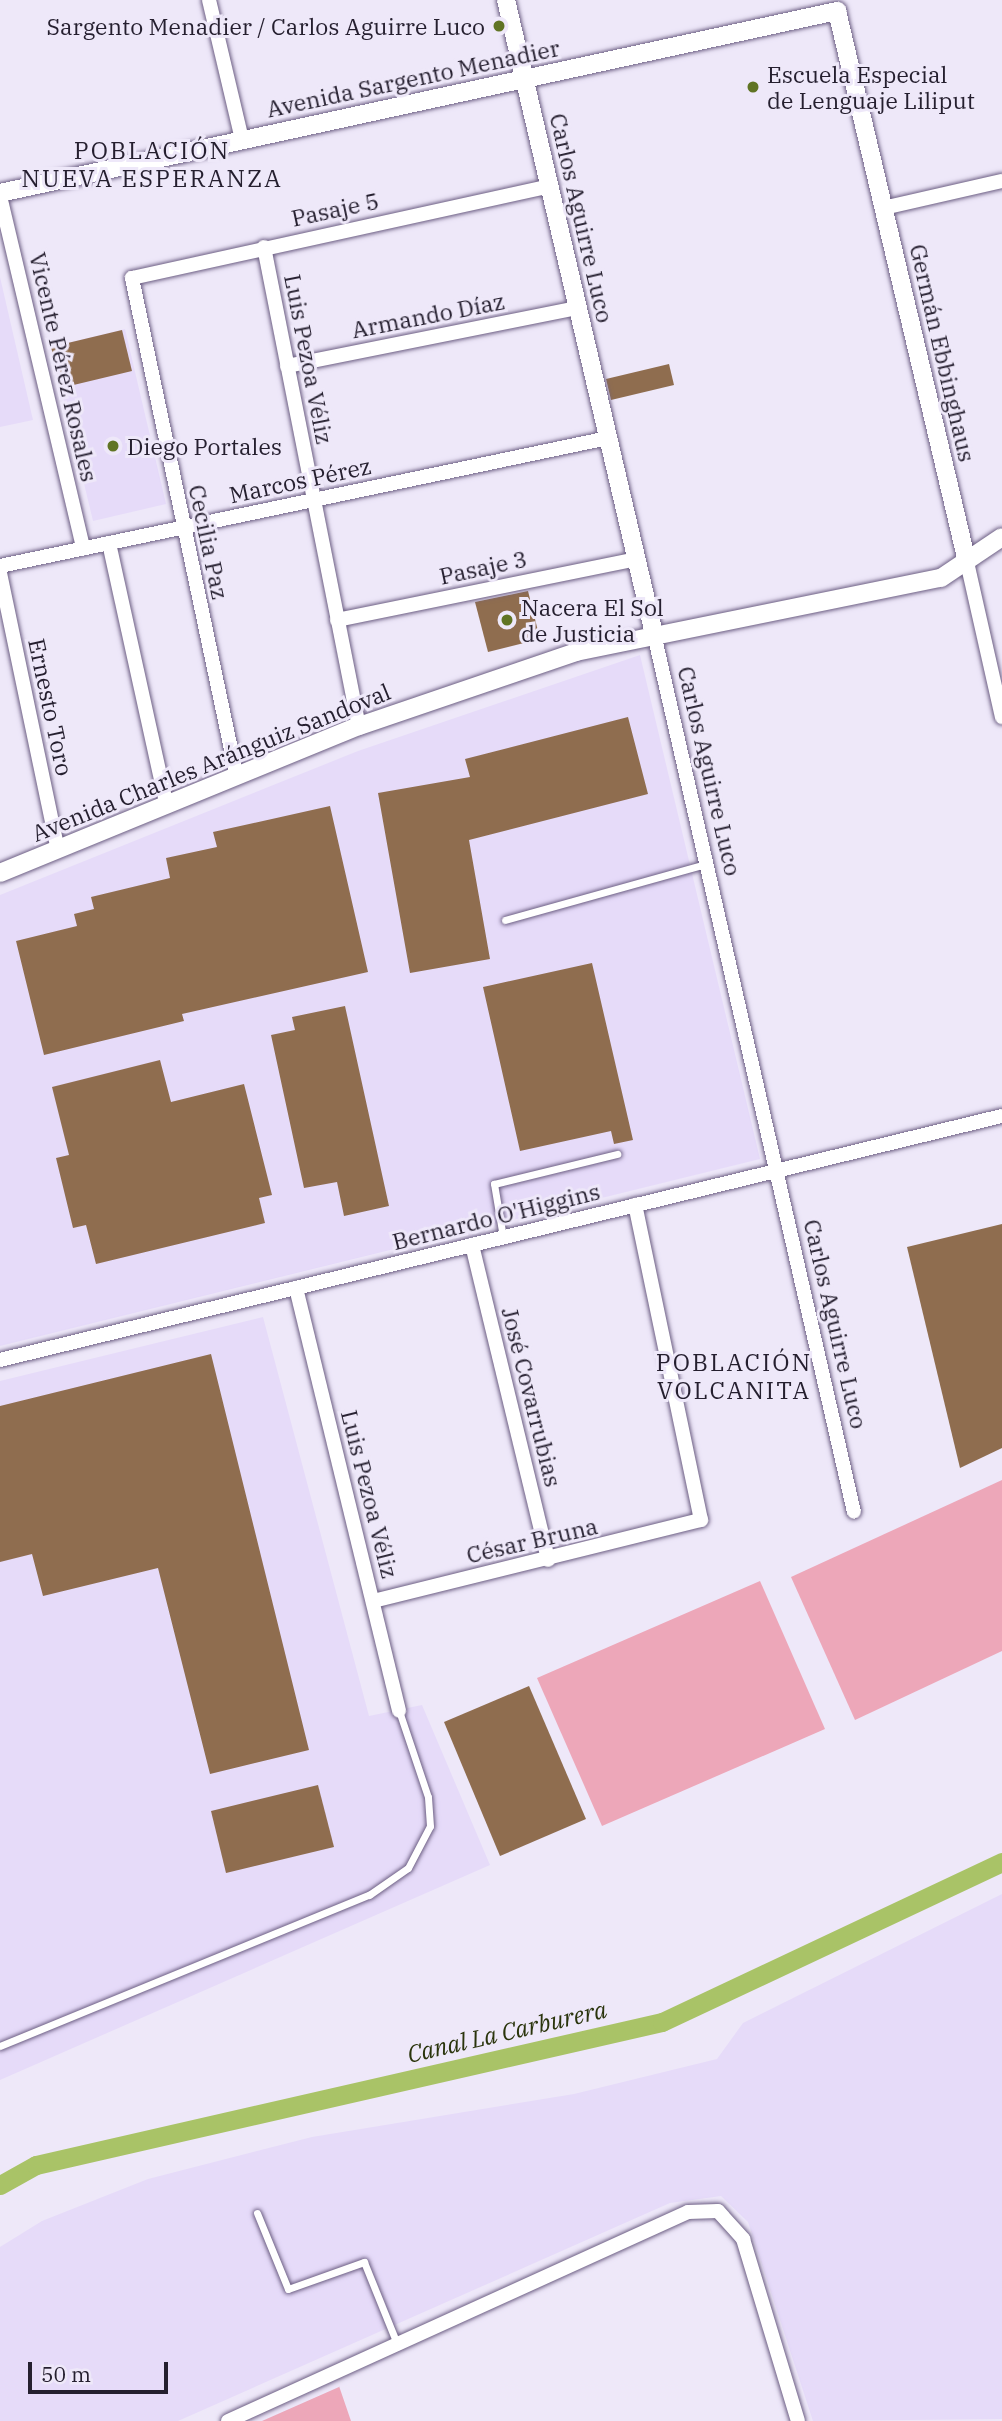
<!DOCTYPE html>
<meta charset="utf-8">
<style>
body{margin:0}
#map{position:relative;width:1002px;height:2421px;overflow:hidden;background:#eee8f9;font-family:"IBM Plex Serif",serif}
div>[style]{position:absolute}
.built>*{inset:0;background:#e6dbf9}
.green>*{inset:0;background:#eda7b9}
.canal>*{height:19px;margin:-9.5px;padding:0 9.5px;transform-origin:9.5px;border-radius:9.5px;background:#a9c367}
.building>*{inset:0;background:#8f6d4f}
.roads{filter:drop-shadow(0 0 2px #6c5e83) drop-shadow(0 0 2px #6c5e83)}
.service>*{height:7px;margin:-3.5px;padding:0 3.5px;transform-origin:3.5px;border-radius:3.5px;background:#fff}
.minor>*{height:14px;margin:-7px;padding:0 7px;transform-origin:7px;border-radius:7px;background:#fff}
.tertiary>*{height:18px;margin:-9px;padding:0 9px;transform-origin:9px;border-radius:9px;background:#fff}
.dots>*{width:19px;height:19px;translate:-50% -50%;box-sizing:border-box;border:4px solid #eee8f9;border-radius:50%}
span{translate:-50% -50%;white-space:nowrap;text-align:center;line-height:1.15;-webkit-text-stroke:6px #eee8f9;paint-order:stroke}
.poi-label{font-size:23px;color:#251f2f}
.right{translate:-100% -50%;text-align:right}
.left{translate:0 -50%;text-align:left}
.street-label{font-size:23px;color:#251f2f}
.neighbourhood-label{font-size:24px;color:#251f2f;letter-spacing:2px}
.water-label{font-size:24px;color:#2a340c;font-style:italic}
.scale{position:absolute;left:28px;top:2362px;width:140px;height:32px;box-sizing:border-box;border:4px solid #251f2f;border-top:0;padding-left:9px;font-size:21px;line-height:24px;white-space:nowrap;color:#251f2f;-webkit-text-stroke:5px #eee8f9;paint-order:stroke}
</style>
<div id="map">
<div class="built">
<div style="clip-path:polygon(0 277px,33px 420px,0 427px)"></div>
<div style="clip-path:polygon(125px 329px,166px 504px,93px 521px,51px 347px)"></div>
<div style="clip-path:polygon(640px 655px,760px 1159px,0 1346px,0 895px,358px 751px)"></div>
<div style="clip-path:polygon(263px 1317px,369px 1716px,422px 1705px,490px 1865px,0 2080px,0 1381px)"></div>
<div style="clip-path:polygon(1002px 1894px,1002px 2419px,813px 2421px,748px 2222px,721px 2196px,670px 2203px,178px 2421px,0 2421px,0 2247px,42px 2221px,148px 2179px,312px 2137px,574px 2094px,717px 2059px,743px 2023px)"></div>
</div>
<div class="green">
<div style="clip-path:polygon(1002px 1480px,1002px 1651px,855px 1720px,791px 1577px)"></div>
<div style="clip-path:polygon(760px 1581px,825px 1729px,602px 1826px,537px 1678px)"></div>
<div style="clip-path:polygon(339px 2386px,351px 2421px,262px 2421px,339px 2387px)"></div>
</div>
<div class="canal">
<div style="left:0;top:2185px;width:41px;rotate:-29.1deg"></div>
<div style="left:36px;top:2165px;width:642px;rotate:-12.87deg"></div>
<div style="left:662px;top:2022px;width:376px;rotate:-25.2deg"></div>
</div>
<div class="building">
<div style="clip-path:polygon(122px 330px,132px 371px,61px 388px,51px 347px)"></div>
<div style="clip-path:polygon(669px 364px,674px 385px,611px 400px,606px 379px)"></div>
<div style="clip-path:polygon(528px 591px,540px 639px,488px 652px,475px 602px)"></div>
<div style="clip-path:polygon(628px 717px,648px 794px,469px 840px,490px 959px,410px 973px,378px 793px,470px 777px,465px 759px)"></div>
<div style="clip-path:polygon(330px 806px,368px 972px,182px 1014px,184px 1021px,44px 1055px,16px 941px,77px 926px,74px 914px,94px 909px,91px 897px,170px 878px,166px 858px,217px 847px,213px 832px)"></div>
<div style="clip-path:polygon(592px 963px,633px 1140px,614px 1144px,611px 1131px,520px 1151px,483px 987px)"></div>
<div style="clip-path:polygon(345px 1006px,389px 1206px,344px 1216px,337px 1182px,304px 1188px,271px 1035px,295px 1030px,292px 1017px)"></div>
<div style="clip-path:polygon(160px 1060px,171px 1102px,244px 1084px,272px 1195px,259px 1198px,265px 1223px,96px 1264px,86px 1225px,73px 1228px,56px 1158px,69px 1155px,52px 1087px)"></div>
<div style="clip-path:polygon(1002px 1224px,1002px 1448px,960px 1468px,907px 1247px)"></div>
<div style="clip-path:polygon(211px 1354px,309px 1750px,210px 1774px,158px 1568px,43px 1596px,32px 1554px,0 1562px,0 1406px)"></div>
<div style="clip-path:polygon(529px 1686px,586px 1819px,500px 1856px,444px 1722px)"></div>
<div style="clip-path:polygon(318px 1785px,334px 1847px,226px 1873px,211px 1811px)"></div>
</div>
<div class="roads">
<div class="service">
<div style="left:505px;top:920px;width:209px;rotate:-15.6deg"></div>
<div style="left:503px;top:1237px;width:54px;rotate:-99.6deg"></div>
<div style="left:494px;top:1184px;width:127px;rotate:-13.7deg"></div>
<div style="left:0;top:2046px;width:399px;rotate:-22.3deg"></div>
<div style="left:369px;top:1895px;width:47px;rotate:-34.7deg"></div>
<div style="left:408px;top:1868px;width:47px;rotate:-62.4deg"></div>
<div style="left:430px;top:1826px;width:29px;rotate:-94deg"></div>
<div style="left:428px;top:1797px;width:91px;rotate:-108.6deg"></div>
<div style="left:257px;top:2213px;width:82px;rotate:67.8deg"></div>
<div style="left:288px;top:2289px;width:81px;rotate:-19.6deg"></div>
<div style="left:364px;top:2262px;width:91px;rotate:68deg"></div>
</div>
<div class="minor">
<div style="left:209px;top:0;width:144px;rotate:76.7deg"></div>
<div style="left:0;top:196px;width:362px;rotate:76.7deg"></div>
<div style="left:883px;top:208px;width:122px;rotate:-12.8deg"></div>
<div style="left:264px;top:247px;width:488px;rotate:78.8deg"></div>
<div style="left:287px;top:366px;width:297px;rotate:-11.3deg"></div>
<div style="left:109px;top:543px;width:266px;rotate:77.6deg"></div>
<div style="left:967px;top:562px;width:159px;rotate:77.3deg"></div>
<div style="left:0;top:566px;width:621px;rotate:-11.89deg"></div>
<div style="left:0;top:573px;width:283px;rotate:78.2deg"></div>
<div style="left:337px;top:620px;width:306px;rotate:-11.5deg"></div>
<div style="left:654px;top:634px;width:900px;rotate:77.17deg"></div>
<div style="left:236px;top:773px;width:506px;rotate:-101.87deg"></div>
<div style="left:132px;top:278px;width:428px;rotate:-12.4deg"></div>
<div style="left:472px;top:1245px;width:324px;rotate:76.4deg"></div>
<div style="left:296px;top:1288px;width:435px;rotate:76.3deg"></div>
<div style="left:0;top:1360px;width:1031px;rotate:-13.69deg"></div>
<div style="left:373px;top:1601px;width:338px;rotate:-13.9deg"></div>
<div style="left:701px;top:1520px;width:322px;rotate:-101.8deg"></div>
<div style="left:228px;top:2421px;width:505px;rotate:-24.43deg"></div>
<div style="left:688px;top:2212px;width:30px;rotate:-2deg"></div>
<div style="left:718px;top:2211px;width:38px;rotate:48deg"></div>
<div style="left:743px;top:2239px;width:190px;rotate:73.2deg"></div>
</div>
<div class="tertiary">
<div style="left:506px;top:0;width:651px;rotate:76.86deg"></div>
<div style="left:0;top:193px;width:857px;rotate:-12.27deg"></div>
<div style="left:837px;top:11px;width:566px;rotate:76.72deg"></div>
<div style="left:0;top:873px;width:388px;rotate:-22.3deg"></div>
<div style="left:359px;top:726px;width:229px;rotate:-18.8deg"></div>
<div style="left:576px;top:652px;width:372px;rotate:-11.5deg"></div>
<div style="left:941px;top:578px;width:73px;rotate:-33.9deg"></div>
</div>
</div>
<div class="dots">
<div style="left:499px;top:26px;background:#607424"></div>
<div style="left:753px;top:87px;background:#607424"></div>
<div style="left:113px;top:446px;background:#607424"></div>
<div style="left:507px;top:620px;background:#607424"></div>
</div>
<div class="poi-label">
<span class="right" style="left:485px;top:26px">Sargento Menadier / Carlos Aguirre Luco</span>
<span class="left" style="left:767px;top:87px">Escuela Especial<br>de Lenguaje Liliput</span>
<span class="left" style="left:127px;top:446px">Diego Portales</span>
<span class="left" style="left:521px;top:620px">Nacera El Sol<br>de Justicia</span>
</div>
<div class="street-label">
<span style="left:413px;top:78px;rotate:-12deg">Avenida Sargento Menadier</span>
<span style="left:335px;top:209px;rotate:-12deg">Pasaje 5</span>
<span style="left:582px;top:218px;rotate:77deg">Carlos Aguirre Luco</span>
<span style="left:428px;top:315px;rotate:-11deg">Armando Díaz</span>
<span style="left:943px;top:353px;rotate:77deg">Germán Ebbinghaus</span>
<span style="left:309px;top:359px;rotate:79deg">Luis Pezoa Véliz</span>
<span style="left:64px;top:367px;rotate:77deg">Vicente Pérez Rosales</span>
<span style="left:300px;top:480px;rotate:-12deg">Marcos Pérez</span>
<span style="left:209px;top:542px;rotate:78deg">Cecilia Paz</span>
<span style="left:483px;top:567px;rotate:-12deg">Pasaje 3</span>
<span style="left:51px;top:707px;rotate:78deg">Ernesto Toro</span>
<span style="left:211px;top:762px;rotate:-22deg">Avenida Charles Aránguiz Sandoval</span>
<span style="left:710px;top:771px;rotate:77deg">Carlos Aguirre Luco</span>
<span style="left:496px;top:1216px;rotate:-14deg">Bernardo O'Higgins</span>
<span style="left:836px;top:1324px;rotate:77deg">Carlos Aguirre Luco</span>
<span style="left:532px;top:1397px;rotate:76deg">José Covarrubias</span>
<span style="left:370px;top:1494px;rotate:76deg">Luis Pezoa Véliz</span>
<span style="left:532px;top:1540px;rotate:-13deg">César Bruna</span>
</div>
<div class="neighbourhood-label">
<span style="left:152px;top:165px">POBLACIÓN<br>NUEVA ESPERANZA</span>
<span style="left:734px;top:1377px">POBLACIÓN<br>VOLCANITA</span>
</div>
<div class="water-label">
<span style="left:507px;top:2032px;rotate:-13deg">Canal La Carburera</span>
</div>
<div class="scale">50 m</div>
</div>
